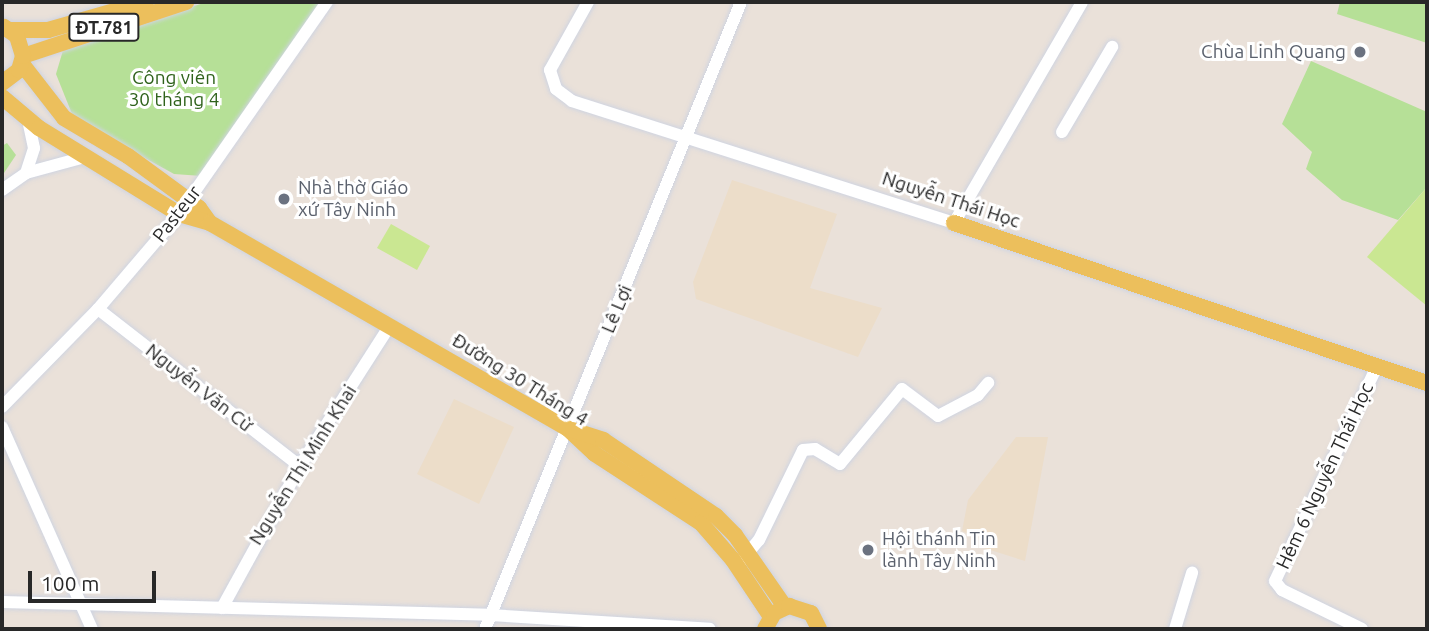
<!DOCTYPE html>
<meta charset="utf-8">
<style>
body{margin:0}
#map{position:relative;width:1429px;height:631px;overflow:hidden;background:#eae1d9;font-family:Ubuntu,sans-serif}
div>[style]{position:absolute}
.education>*{inset:0;background:#ecddc9}
.green>*{inset:0;background:#b6e097}
.pitch>*{inset:0;background:#cae792}
.roads{filter:drop-shadow(0 0 2px #cfd4e1) drop-shadow(0 0 2px #cfd4e1)}
.minor>*{height:12px;margin:-6px;padding:0 6px;transform-origin:6px;border-radius:6px;background:#fff}
.major>*{height:16px;margin:-8px;padding:0 8px;transform-origin:8px;border-radius:8px;background:#ecbf5c}
.dots>*{width:19px;height:19px;translate:-50% -50%;box-sizing:border-box;border:4px solid #fff;border-radius:50%}
span{translate:-50% -50%;white-space:nowrap;text-align:center;line-height:1.15;-webkit-text-stroke:6px #fff;paint-order:stroke}
.shield-label span{padding:2px 5px;background:#fff;border:2px solid;border-radius:5px;-webkit-text-stroke-width:0}
.shield-label{font-size:18px;color:#282828;font-weight:700}
.worship-label{font-size:19px;color:#5b616d}
.right{translate:-100% -50%;text-align:right}
.left{translate:0 -50%;text-align:left}
.park-label{font-size:19px;color:#2f621b}
.street-label{font-size:19px;color:#282828}
.frame{position:absolute;inset:0;border:4px solid #282828;pointer-events:none}
.scale{position:absolute;left:28px;top:571px;width:128px;height:32px;box-sizing:border-box;border:4px solid #282828;border-top:0;padding-left:9px;font-size:21px;line-height:24px;white-space:nowrap;color:#282828;-webkit-text-stroke:5px #fff;paint-order:stroke}
</style>
<div id="map">
<div class="education">
<div style="clip-path:polygon(732px 180px,837px 214px,810px 288px,882px 308px,858px 357px,696px 299px,693px 282px)"></div>
<div style="clip-path:polygon(454px 399px,514px 427px,479px 504px,417px 474px)"></div>
<div style="clip-path:polygon(1016px 437px,1048px 437px,1025px 561px,984px 548px,985px 541px,962px 531px,968px 500px)"></div>
</div>
<div class="green">
<div style="clip-path:polygon(207px 2px,323px 2px,202px 176px,174px 174px,74px 119px,56px 74px,64px 47px)"></div>
<div style="clip-path:polygon(1340px 2px,1427px 2px,1427px 43px,1337px 14px)"></div>
<div style="clip-path:polygon(1311px 61px,1427px 112px,1427px 187px,1398px 220px,1342px 200px,1306px 169px,1312px 152px,1282px 124px)"></div>
<div style="clip-path:polygon(7px 143px,16px 155px,2px 176px,2px 146px)"></div>
</div>
<div class="pitch">
<div style="clip-path:polygon(1427px 187px,1427px 306px,1367px 257px)"></div>
<div style="clip-path:polygon(391px 224px,430px 246px,417px 270px,377px 248px)"></div>
</div>
<div class="roads">
<div class="minor">
<div style="left:588px;top:2px;width:78px;rotate:119.2deg"></div>
<div style="left:550px;top:70px;width:20px;rotate:72deg"></div>
<div style="left:556px;top:89px;width:20px;rotate:37deg"></div>
<div style="left:572px;top:101px;width:401px;rotate:17.7deg"></div>
<div style="left:954px;top:223px;width:255px;rotate:-59.9deg"></div>
<div style="left:1062px;top:132px;width:99px;rotate:-59.5deg"></div>
<div style="left:26px;top:173px;width:26px;rotate:-72deg"></div>
<div style="left:34px;top:148px;width:30px;rotate:-102deg"></div>
<div style="left:2px;top:190px;width:29px;rotate:-35deg"></div>
<div style="left:26px;top:173px;width:61px;rotate:-15.2deg"></div>
<div style="left:98px;top:309px;width:256px;rotate:37.9deg"></div>
<div style="left:2px;top:407px;width:137px;rotate:-45.6deg"></div>
<div style="left:98px;top:309px;width:125px;rotate:-49.5deg"></div>
<div style="left:179px;top:214px;width:259px;rotate:-55.1deg"></div>
<div style="left:2px;top:427px;width:221px;rotate:66deg"></div>
<div style="left:742px;top:560px;width:26px;rotate:-50deg"></div>
<div style="left:759px;top:540px;width:100px;rotate:-63.9deg"></div>
<div style="left:803px;top:450px;width:12px;rotate:-5deg"></div>
<div style="left:815px;top:449px;width:29px;rotate:31deg"></div>
<div style="left:840px;top:464px;width:97px;rotate:-50.4deg"></div>
<div style="left:902px;top:389px;width:45px;rotate:36.9deg"></div>
<div style="left:938px;top:416px;width:45px;rotate:-27.7deg"></div>
<div style="left:978px;top:395px;width:16px;rotate:-50deg"></div>
<div style="left:2px;top:602px;width:488px;rotate:1.5deg"></div>
<div style="left:490px;top:615px;width:220px;rotate:3.6deg"></div>
<div style="left:222px;top:608px;width:162px;rotate:-61.2deg"></div>
<div style="left:300px;top:466px;width:167px;rotate:-57.4deg"></div>
<div style="left:485px;top:629px;width:677px;rotate:-67.79deg"></div>
<div style="left:1175px;top:629px;width:59px;rotate:-73.1deg"></div>
<div style="left:1362px;top:629px;width:89px;rotate:-154deg"></div>
<div style="left:1282px;top:590px;width:11px;rotate:-128deg"></div>
<div style="left:1275px;top:581px;width:238px;rotate:-64.6deg"></div>
</div>
<div class="major">
<div style="left:10px;top:30px;width:38px"></div>
<div style="left:48px;top:30px;width:102px;rotate:-15.9deg"></div>
<div style="left:23px;top:56px;width:172px;rotate:-18.3deg"></div>
<div style="left:22px;top:64px;width:68px;rotate:52.1deg"></div>
<div style="left:64px;top:118px;width:74px;rotate:30.7deg"></div>
<div style="left:128px;top:156px;width:88px;rotate:36.2deg"></div>
<div style="left:199px;top:208px;width:19px;rotate:54deg"></div>
<div style="left:2px;top:83px;width:21px;rotate:-37deg"></div>
<div style="left:19px;top:70px;width:15px;rotate:-74deg"></div>
<div style="left:23px;top:56px;width:21px;rotate:-107deg"></div>
<div style="left:17px;top:36px;width:16px;rotate:-145deg"></div>
<div style="left:2px;top:97px;width:48px;rotate:40deg"></div>
<div style="left:39px;top:128px;width:164px;rotate:31.6deg"></div>
<div style="left:179px;top:214px;width:32px;rotate:16deg"></div>
<div style="left:210px;top:223px;width:412px;rotate:29.9deg"></div>
<div style="left:567px;top:428px;width:38px;rotate:43deg"></div>
<div style="left:595px;top:454px;width:126px;rotate:33.1deg"></div>
<div style="left:701px;top:523px;width:49px;rotate:49.1deg"></div>
<div style="left:733px;top:560px;width:69px;rotate:56.3deg"></div>
<div style="left:954px;top:223px;width:499px;rotate:18.7deg"></div>
<div style="left:573px;top:430px;width:32px;rotate:18deg"></div>
<div style="left:603px;top:440px;width:136px;rotate:33.9deg"></div>
<div style="left:716px;top:516px;width:27px;rotate:45deg"></div>
<div style="left:735px;top:535px;width:88px;rotate:55.2deg"></div>
<div style="left:765px;top:629px;width:18px;rotate:-61deg"></div>
<div style="left:774px;top:613px;width:17px;rotate:-25deg"></div>
<div style="left:789px;top:606px;width:23px;rotate:18deg"></div>
<div style="left:811px;top:613px;width:18px;rotate:63deg"></div>
</div>
</div>
<div class="dots">
<div style="left:1360px;top:52px;background:#6b7280"></div>
<div style="left:284px;top:199px;background:#6b7280"></div>
<div style="left:868px;top:550px;background:#6b7280"></div>
</div>
<div class="shield-label">
<span style="left:104px;top:27px">ĐT.781</span>
</div>
<div class="worship-label">
<span class="right" style="left:1346px;top:52px">Chùa Linh Quang</span>
<span class="left" style="left:298px;top:199px">Nhà thờ Giáo<br>xứ Tây Ninh</span>
<span class="left" style="left:882px;top:550px">Hội thánh Tin<br>lành Tây Ninh</span>
</div>
<div class="park-label">
<span style="left:174px;top:89px">Công viên<br>30 tháng 4</span>
</div>
<div class="street-label">
<span style="left:951px;top:200px;rotate:18deg">Nguyễn Thái Học</span>
<span style="left:177px;top:214px;rotate:-52deg">Pasteur</span>
<span style="left:617px;top:309px;rotate:-67deg">Lê Lợi</span>
<span style="left:520px;top:380px;rotate:32deg">Đường 30 Tháng 4</span>
<span style="left:199px;top:388px;rotate:38deg">Nguyễn Văn Cừ</span>
<span style="left:303px;top:465px;rotate:-58deg">Nguyễn Thị Minh Khai</span>
<span style="left:1325px;top:476px;rotate:-65deg">Hẻm 6 Nguyễn Thái Học</span>
</div>
<div class="frame"></div>
<div class="scale">100 m</div>
</div>
